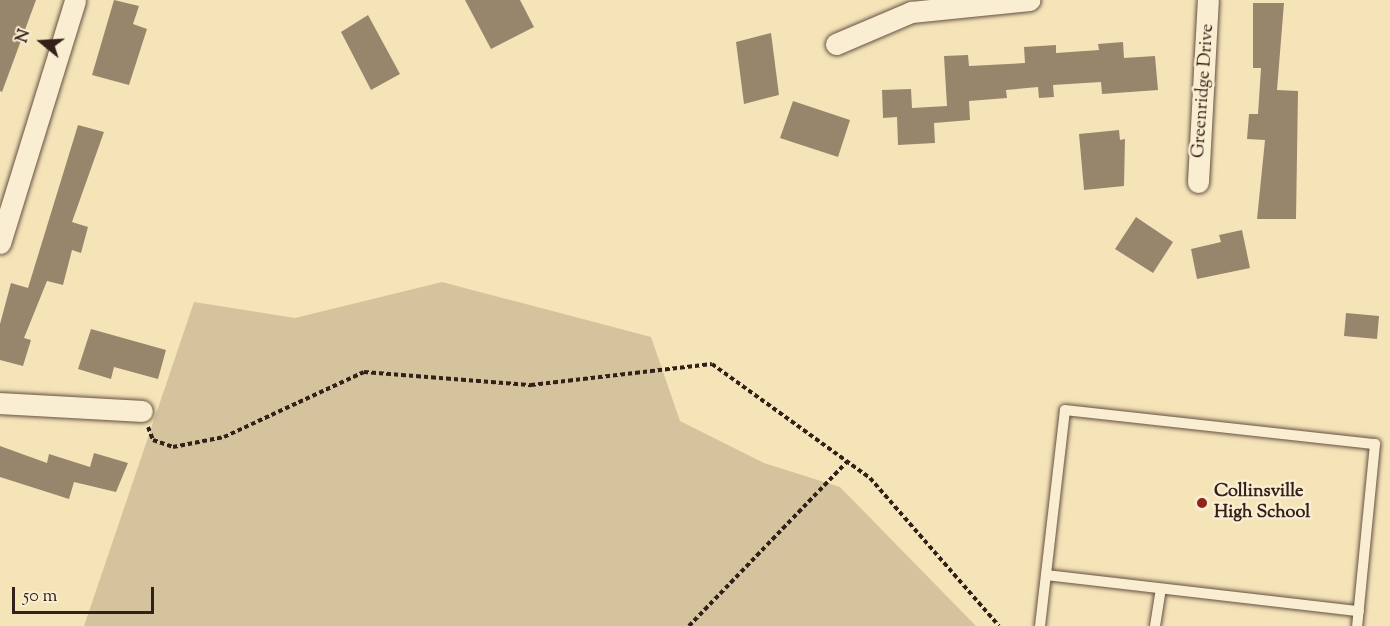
<!DOCTYPE html>
<style>
body{margin:0}
#map{position:relative;width:1390px;height:626px;overflow:hidden;background:#f6e4b9;font-family:"Sorts Mill Goudy",serif}
div>[style]{position:absolute}
.green>*{inset:0;background:#d5c39e}
.building>*{inset:0;background:#98866c}
.path>*{height:4px;margin-top:-2px;transform-origin:0;background:repeating-linear-gradient(90deg,#332019 0 4.5px,transparent 0 7.5px)}
.roads{filter:drop-shadow(0 0 2px #645141) drop-shadow(0 0 2px #645141)}
.service>*{height:10px;margin:-5px;padding:0 5px;transform-origin:5px;border-radius:5px;background:#f9edd2}
.minor>*{height:21px;margin:-10.5px;padding:0 10.5px;transform-origin:10.5px;border-radius:10.5px;background:#f9edd2}
.dots>*{width:16px;height:16px;translate:-50% -50%;box-sizing:border-box;border:3px solid #f9edd2;border-radius:50%}
span{translate:-50% -50%;white-space:nowrap;text-align:center;line-height:1.15;-webkit-text-stroke:5px #f9edd2;paint-order:stroke}
.street-label{font-size:18px;color:#332019}
.poi-label{font-size:18px;color:#332019;font-weight:700}
.left{translate:0 -50%;text-align:left}
.north{position:absolute;left:12px;top:12px;width:60px;height:60px;-webkit-text-stroke:4px #f9edd2;paint-order:stroke;rotate:288deg;font-size:16px;font-weight:700;line-height:24px;text-align:center;color:#332019}
.north::after{content:'';display:block;margin:auto;width:21px;height:27px;background:#332019;clip-path:polygon(50% 0,100% 100%,50% 72%,0 100%)}
.scale{position:absolute;left:12px;top:587px;width:142px;height:27px;box-sizing:border-box;border:3px solid #332019;border-top:0;padding-left:8px;font-size:18px;line-height:21px;white-space:nowrap;color:#332019;-webkit-text-stroke:4px #f9edd2;paint-order:stroke}
</style>
<div id="map">
<div class="green">
<div style="clip-path:polygon(442px 282px,651px 337px,680px 421px,764px 463px,840px 487px,976px 626px,84px 626px,194px 302px,295px 318px)"></div>
</div>
<div class="building">
<div style="clip-path:polygon(0 0,36px 0,2px 92px,0 91px)"></div>
<div style="clip-path:polygon(114px 0,139px 6px,133px 24px,147px 29px,129px 85px,92px 75px)"></div>
<div style="clip-path:polygon(465px 0,520px 0,534px 27px,491px 49px)"></div>
<div style="clip-path:polygon(1253px 3px,1284px 3px,1277px 90px,1298px 91px,1296px 219px,1257px 219px,1265px 140px,1247px 139px,1249px 114px,1258px 114px,1261px 68px,1253px 68px)"></div>
<div style="clip-path:polygon(368px 15px,400px 74px,371px 90px,341px 32px)"></div>
<div style="clip-path:polygon(771px 33px,779px 95px,744px 104px,736px 42px)"></div>
<div style="clip-path:polygon(1123px 42px,1124px 58px,1155px 56px,1158px 90px,1102px 94px,1101px 82px,1053px 85px,1054px 97px,1039px 98px,1038px 87px,1006px 90px,1007px 98px,969px 101px,970px 120px,934px 123px,935px 143px,898px 145px,897px 117px,883px 118px,882px 90px,911px 89px,912px 108px,947px 106px,944px 56px,968px 55px,969px 66px,1025px 63px,1024px 47px,1056px 45px,1056px 53px,1099px 50px,1098px 44px)"></div>
<div style="clip-path:polygon(793px 101px,850px 120px,838px 157px,780px 138px)"></div>
<div style="clip-path:polygon(78px 125px,104px 132px,72px 222px,88px 227px,81px 253px,72px 250px,63px 285px,47px 281px,24px 338px,31px 340px,23px 366px,0 360px,0 324px,11px 283px,28px 288px)"></div>
<div style="clip-path:polygon(1119px 130px,1120px 140px,1125px 139px,1124px 186px,1084px 190px,1079px 134px)"></div>
<div style="clip-path:polygon(1136px 217px,1173px 242px,1153px 273px,1115px 249px)"></div>
<div style="clip-path:polygon(1242px 230px,1250px 268px,1197px 279px,1191px 249px,1221px 242px,1219px 235px)"></div>
<div style="clip-path:polygon(1346px 313px,1379px 316px,1377px 339px,1344px 336px)"></div>
<div style="clip-path:polygon(91px 329px,166px 350px,158px 379px,114px 367px,111px 379px,78px 369px)"></div>
<div style="clip-path:polygon(0 446px,47px 463px,49px 454px,90px 467px,94px 453px,128px 463px,116px 492px,74px 482px,69px 499px,0 477px)"></div>
</div>
<div class="path">
<div style="left:148px;top:427px;width:14px;rotate:69deg"></div>
<div style="left:153px;top:440px;width:21px;rotate:19deg"></div>
<div style="left:173px;top:447px;width:52px;rotate:-11.1deg"></div>
<div style="left:224px;top:437px;width:154px;rotate:-24.9deg"></div>
<div style="left:364px;top:372px;width:168px;rotate:4.5deg"></div>
<div style="left:531px;top:385px;width:182px;rotate:-6.6deg"></div>
<div style="left:712px;top:364px;width:195px;rotate:35.8deg"></div>
<div style="left:870px;top:478px;width:196px;rotate:48.9deg"></div>
<div style="left:689px;top:626px;width:228px;rotate:-46.1deg"></div>
</div>
<div class="roads">
<div class="service">
<div style="left:1046px;top:575px;width:315px;rotate:6.6deg"></div>
<div style="left:1040px;top:626px;width:217px;rotate:-83.4deg"></div>
<div style="left:1065px;top:410px;width:312px;rotate:6.3deg"></div>
<div style="left:1375px;top:444px;width:183px;rotate:95.6deg"></div>
<div style="left:1155px;top:626px;width:37px;rotate:-81deg"></div>
</div>
<div class="minor">
<div style="left:836px;top:44px;width:82px;rotate:-23.1deg"></div>
<div style="left:911px;top:12px;width:119px;rotate:-5.8deg"></div>
<div style="left:1198px;top:182px;width:182px;rotate:-86.9deg"></div>
<div style="left:0;top:243px;width:254px;rotate:-72.8deg"></div>
<div style="left:0;top:403px;width:142px;rotate:3.2deg"></div>
</div>
</div>
<div class="dots">
<div style="left:1202px;top:503px;background:#8f2418"></div>
</div>
<div class="street-label">
<span style="left:1204px;top:91px;rotate:-86deg">Greenridge Drive</span>
</div>
<div class="poi-label">
<span class="left" style="left:1214px;top:503px">Collinsville<br>High School</span>
</div>
<div class="north">N</div>
<div class="scale">50 m</div>
</div>
